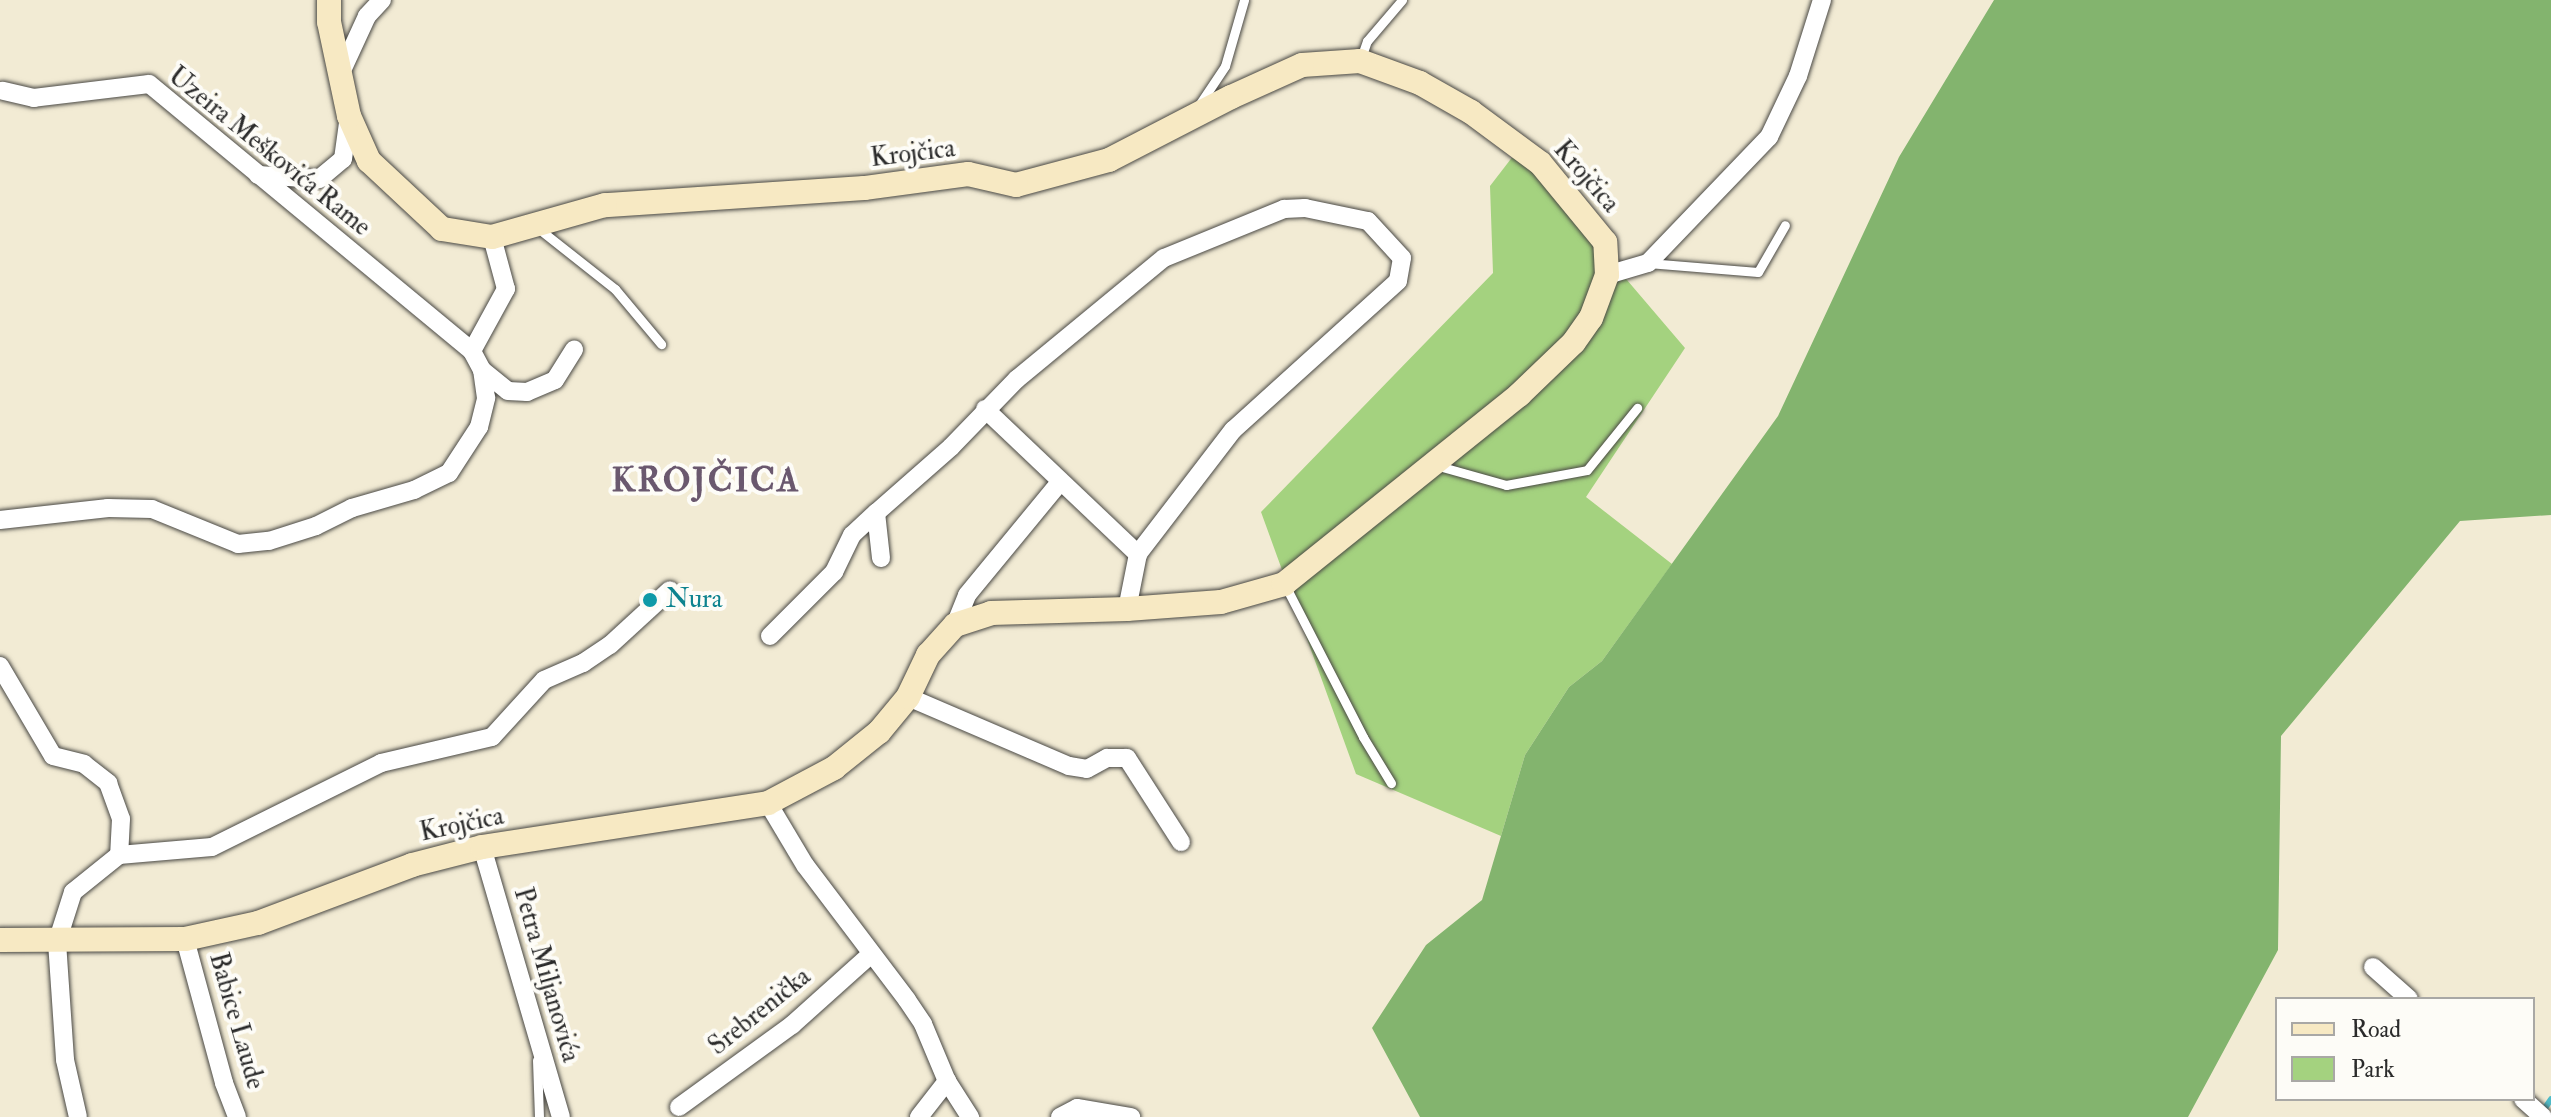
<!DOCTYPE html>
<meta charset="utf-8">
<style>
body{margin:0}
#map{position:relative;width:2551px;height:1117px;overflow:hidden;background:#f2ebd4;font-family:"IM FELL Double Pica",serif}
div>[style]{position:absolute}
.green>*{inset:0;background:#a4d27f}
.forest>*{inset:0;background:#83b46e}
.stream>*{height:6px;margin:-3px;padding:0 3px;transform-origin:3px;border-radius:3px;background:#4ebbc8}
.roads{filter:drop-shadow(0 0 2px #494844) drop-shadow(0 0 2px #494844)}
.service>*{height:9px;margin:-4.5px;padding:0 4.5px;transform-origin:4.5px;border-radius:4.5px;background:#fff}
.minor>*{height:18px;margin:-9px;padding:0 9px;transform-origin:9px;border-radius:9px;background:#fff}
.secondary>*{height:24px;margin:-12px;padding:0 12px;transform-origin:12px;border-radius:12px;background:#f7e9c3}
.dots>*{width:22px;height:22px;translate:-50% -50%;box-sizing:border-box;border:4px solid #fdfcf7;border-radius:50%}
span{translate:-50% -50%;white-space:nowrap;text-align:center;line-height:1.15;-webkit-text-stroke:8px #fdfcf7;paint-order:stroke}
.street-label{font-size:26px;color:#2b2b2b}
.culture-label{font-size:26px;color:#0d838f}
.left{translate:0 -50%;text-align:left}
.district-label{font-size:34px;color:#6a586e;font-weight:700;letter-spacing:2px}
.legend{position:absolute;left:2275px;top:997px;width:260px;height:104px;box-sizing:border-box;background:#fdfcf7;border:2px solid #a9a8a5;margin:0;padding:10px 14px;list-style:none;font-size:24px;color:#2b2b2b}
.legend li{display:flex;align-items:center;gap:16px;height:40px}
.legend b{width:40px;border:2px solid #a9a8a5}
</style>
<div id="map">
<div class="green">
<div style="clip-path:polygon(1517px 151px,1685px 348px,1586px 497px,1672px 564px,1602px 661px,1569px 687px,1525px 755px,1501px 836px,1356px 774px,1261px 512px,1493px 273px,1490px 186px)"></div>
</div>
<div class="forest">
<div style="clip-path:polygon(1994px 0,2551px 0,2551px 515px,2460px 521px,2281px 736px,2278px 950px,2188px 1117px,1420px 1117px,1372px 1028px,1426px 945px,1482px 900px,1525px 755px,1569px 687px,1602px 661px,1778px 416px,1899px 157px)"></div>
</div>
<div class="stream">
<div style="left:2541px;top:1114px;width:18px;rotate:-56deg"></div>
</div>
<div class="roads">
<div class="service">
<div style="left:1360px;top:61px;width:21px;rotate:-71deg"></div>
<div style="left:1367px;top:41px;width:54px;rotate:-49.5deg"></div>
<div style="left:1197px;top:108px;width:50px;rotate:-56.3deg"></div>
<div style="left:1225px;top:66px;width:69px;rotate:-73.9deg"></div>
<div style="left:539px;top:229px;width:97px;rotate:38.3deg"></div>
<div style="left:615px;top:289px;width:72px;rotate:50.1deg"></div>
<div style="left:1648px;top:263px;width:110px;rotate:4.7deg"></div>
<div style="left:1758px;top:272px;width:54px;rotate:-60.1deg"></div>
<div style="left:1435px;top:465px;width:74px;rotate:15.7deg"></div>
<div style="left:1506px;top:485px;width:82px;rotate:-10.5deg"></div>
<div style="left:1587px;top:470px;width:80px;rotate:-51.1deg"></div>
<div style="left:1286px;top:587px;width:169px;rotate:62.8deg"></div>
<div style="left:1363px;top:737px;width:54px;rotate:58.7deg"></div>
<div style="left:537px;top:1060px;width:57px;rotate:88deg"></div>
</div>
<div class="minor">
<div style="left:339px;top:77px;width:67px;rotate:-65.3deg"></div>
<div style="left:367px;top:16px;width:22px;rotate:-47deg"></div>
<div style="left:258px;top:175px;width:61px;rotate:3.8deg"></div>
<div style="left:319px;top:179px;width:31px;rotate:-40deg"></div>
<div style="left:343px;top:159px;width:43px;rotate:-82.1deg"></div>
<div style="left:1607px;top:275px;width:43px;rotate:-16.3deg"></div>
<div style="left:1648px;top:263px;width:175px;rotate:-46.2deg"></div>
<div style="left:1769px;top:137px;width:68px;rotate:-64.6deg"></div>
<div style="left:1798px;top:76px;width:80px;rotate:-72.5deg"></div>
<div style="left:472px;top:351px;width:71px;rotate:-61.3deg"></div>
<div style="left:506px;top:289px;width:54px;rotate:-105.1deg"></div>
<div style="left:482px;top:370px;width:33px;rotate:39deg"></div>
<div style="left:508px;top:391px;width:19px;rotate:3deg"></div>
<div style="left:527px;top:392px;width:30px;rotate:-23deg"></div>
<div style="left:555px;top:380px;width:36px;rotate:-58deg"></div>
<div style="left:985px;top:409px;width:211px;rotate:43.5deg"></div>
<div style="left:0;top:520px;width:109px;rotate:-6.3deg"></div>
<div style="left:108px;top:508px;width:44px;rotate:1.3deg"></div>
<div style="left:152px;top:509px;width:93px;rotate:22.1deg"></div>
<div style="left:238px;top:544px;width:31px;rotate:-6deg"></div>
<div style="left:269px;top:541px;width:49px;rotate:-17.7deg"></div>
<div style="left:316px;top:526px;width:40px;rotate:-26.6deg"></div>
<div style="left:352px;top:508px;width:65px;rotate:-16.2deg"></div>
<div style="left:414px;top:490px;width:39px;rotate:-26deg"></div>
<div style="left:449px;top:473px;width:55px;rotate:-56.9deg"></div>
<div style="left:479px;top:427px;width:30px;rotate:-76deg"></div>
<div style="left:486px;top:398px;width:28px;rotate:-98deg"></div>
<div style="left:482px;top:370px;width:21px;rotate:-118deg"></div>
<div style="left:472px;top:351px;width:419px;rotate:-140.4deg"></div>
<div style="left:149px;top:84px;width:116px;rotate:173.1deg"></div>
<div style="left:34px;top:98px;width:32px;rotate:-167deg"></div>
<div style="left:881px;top:558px;width:45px;rotate:-96.3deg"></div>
<div style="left:876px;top:513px;width:100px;rotate:-41.3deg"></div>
<div style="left:951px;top:447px;width:95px;rotate:-45.9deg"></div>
<div style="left:1017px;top:379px;width:190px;rotate:-39.5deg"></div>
<div style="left:1164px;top:258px;width:130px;rotate:-22.2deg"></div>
<div style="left:1284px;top:209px;width:21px;rotate:-3deg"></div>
<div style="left:1305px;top:208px;width:64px;rotate:11.7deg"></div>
<div style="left:1368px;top:221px;width:50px;rotate:47.4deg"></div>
<div style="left:1402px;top:258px;width:23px;rotate:100deg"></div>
<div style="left:1398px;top:281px;width:222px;rotate:137.9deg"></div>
<div style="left:1233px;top:430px;width:156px;rotate:127.5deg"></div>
<div style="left:1138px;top:554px;width:56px;rotate:101.3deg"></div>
<div style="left:955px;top:625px;width:32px;rotate:-68deg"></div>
<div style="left:967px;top:595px;width:146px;rotate:-50.5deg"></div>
<div style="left:770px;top:636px;width:91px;rotate:-45deg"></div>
<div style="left:834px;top:572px;width:41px;rotate:-64.1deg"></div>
<div style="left:852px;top:535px;width:33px;rotate:-43deg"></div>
<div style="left:0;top:666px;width:104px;rotate:59.5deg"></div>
<div style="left:53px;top:756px;width:32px;rotate:14deg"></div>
<div style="left:84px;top:764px;width:31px;rotate:38deg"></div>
<div style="left:108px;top:783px;width:38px;rotate:70deg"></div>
<div style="left:121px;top:819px;width:36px;rotate:93deg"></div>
<div style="left:119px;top:855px;width:59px;rotate:141.2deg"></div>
<div style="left:73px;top:892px;width:52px;rotate:107.7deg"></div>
<div style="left:57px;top:942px;width:118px;rotate:86.1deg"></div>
<div style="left:65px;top:1060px;width:58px;rotate:77.2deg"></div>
<div style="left:908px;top:697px;width:175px;rotate:23.2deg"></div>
<div style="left:1069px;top:766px;width:18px;rotate:9deg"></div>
<div style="left:1087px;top:769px;width:23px;rotate:-29deg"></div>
<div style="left:1107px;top:758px;width:20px"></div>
<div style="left:1127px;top:758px;width:100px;rotate:57.3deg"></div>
<div style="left:768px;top:803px;width:72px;rotate:59.2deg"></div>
<div style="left:805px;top:865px;width:169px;rotate:52.9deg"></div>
<div style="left:907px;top:1000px;width:29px;rotate:56deg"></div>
<div style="left:923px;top:1024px;width:62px;rotate:67.2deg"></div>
<div style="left:947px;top:1081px;width:43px;rotate:57.4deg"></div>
<div style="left:482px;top:847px;width:281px;rotate:73.7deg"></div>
<div style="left:119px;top:855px;width:93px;rotate:-4.9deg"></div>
<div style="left:212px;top:847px;width:189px;rotate:-26.4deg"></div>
<div style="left:381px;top:763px;width:114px;rotate:-13.2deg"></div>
<div style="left:492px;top:737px;width:77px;rotate:-47.6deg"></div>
<div style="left:544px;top:680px;width:43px;rotate:-23.6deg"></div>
<div style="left:583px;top:663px;width:32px;rotate:-34deg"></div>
<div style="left:610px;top:645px;width:81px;rotate:-42.5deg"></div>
<div style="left:185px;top:939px;width:149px;rotate:74.8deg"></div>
<div style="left:224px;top:1083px;width:36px;rotate:69deg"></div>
<div style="left:2373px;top:967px;width:48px;rotate:41.6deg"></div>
<div style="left:2523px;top:1099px;width:27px;rotate:42deg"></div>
<div style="left:679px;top:1107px;width:140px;rotate:-36deg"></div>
<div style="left:792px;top:1025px;width:106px;rotate:-41.9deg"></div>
<div style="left:919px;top:1117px;width:46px;rotate:-52.1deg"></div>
<div style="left:1060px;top:1117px;width:19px;rotate:-28deg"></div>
<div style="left:1077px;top:1108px;width:55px;rotate:9.5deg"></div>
</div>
<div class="secondary">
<div style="left:0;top:940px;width:185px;rotate:-0.3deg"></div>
<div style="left:185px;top:939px;width:75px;rotate:-12.4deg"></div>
<div style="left:258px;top:923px;width:165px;rotate:-20.6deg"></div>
<div style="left:412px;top:865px;width:72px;rotate:-14.4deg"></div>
<div style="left:482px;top:847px;width:289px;rotate:-8.7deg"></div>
<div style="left:768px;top:803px;width:75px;rotate:-27.9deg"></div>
<div style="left:834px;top:768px;width:58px;rotate:-38.7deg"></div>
<div style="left:879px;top:732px;width:45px;rotate:-50.4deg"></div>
<div style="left:908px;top:697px;width:47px;rotate:-64.5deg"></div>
<div style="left:928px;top:655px;width:40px;rotate:-48deg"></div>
<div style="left:955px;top:625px;width:38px;rotate:-18deg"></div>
<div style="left:991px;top:613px;width:136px;rotate:-1.7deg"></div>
<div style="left:1127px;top:609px;width:94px;rotate:-4.3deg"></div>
<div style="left:1221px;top:602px;width:66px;rotate:-15.9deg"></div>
<div style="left:1284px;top:584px;width:302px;rotate:-38.8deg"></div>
<div style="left:1519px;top:395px;width:76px;rotate:-43.9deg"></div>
<div style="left:1574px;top:342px;width:29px;rotate:-55deg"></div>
<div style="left:1591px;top:318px;width:46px;rotate:-69.6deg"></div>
<div style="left:1607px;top:275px;width:33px;rotate:-93deg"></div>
<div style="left:1605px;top:242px;width:102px;rotate:-129.4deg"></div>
<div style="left:1540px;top:163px;width:86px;rotate:-143.5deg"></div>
<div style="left:1471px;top:112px;width:59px;rotate:-150.4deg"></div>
<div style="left:1420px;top:83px;width:64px;rotate:-159.9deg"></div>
<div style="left:1360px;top:61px;width:58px;rotate:176.1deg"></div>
<div style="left:1302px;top:65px;width:78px;rotate:155.7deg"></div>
<div style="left:1231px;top:97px;width:137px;rotate:152.7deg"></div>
<div style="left:1109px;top:160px;width:96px;rotate:165deg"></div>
<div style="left:1016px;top:185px;width:49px;rotate:-167.1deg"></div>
<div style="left:968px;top:174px;width:105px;rotate:172.3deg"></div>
<div style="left:864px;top:188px;width:260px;rotate:176.2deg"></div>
<div style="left:605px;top:205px;width:117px;rotate:164.2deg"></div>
<div style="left:492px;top:237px;width:51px;rotate:-170.9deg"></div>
<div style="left:442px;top:229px;width:100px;rotate:-137deg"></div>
<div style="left:369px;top:161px;width:49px;rotate:-114deg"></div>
<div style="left:349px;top:116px;width:96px;rotate:-102deg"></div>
<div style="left:329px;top:22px;width:22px;rotate:-90deg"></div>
</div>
</div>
<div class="dots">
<div style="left:650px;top:600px;background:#0f9aa8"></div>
</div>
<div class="street-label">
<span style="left:269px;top:152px;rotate:39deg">Uzeira Meškovića Rame</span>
<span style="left:913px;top:154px;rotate:-7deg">Krojčica</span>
<span style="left:1586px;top:177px;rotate:49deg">Krojčica</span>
<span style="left:462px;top:825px;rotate:-12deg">Krojčica</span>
<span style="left:546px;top:975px;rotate:74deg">Petra Miljanovića</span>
<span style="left:760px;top:1012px;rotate:-39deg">Srebrenička</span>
<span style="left:236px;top:1021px;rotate:74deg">Babice Laude</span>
</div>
<div class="culture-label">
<span class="left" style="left:666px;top:600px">Nura</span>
</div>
<div class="district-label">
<span style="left:706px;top:481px">KROJČICA</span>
</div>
<ul class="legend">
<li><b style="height:10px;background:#f7e9c3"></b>Road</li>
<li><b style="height:22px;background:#a4d27f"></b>Park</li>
</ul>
</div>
